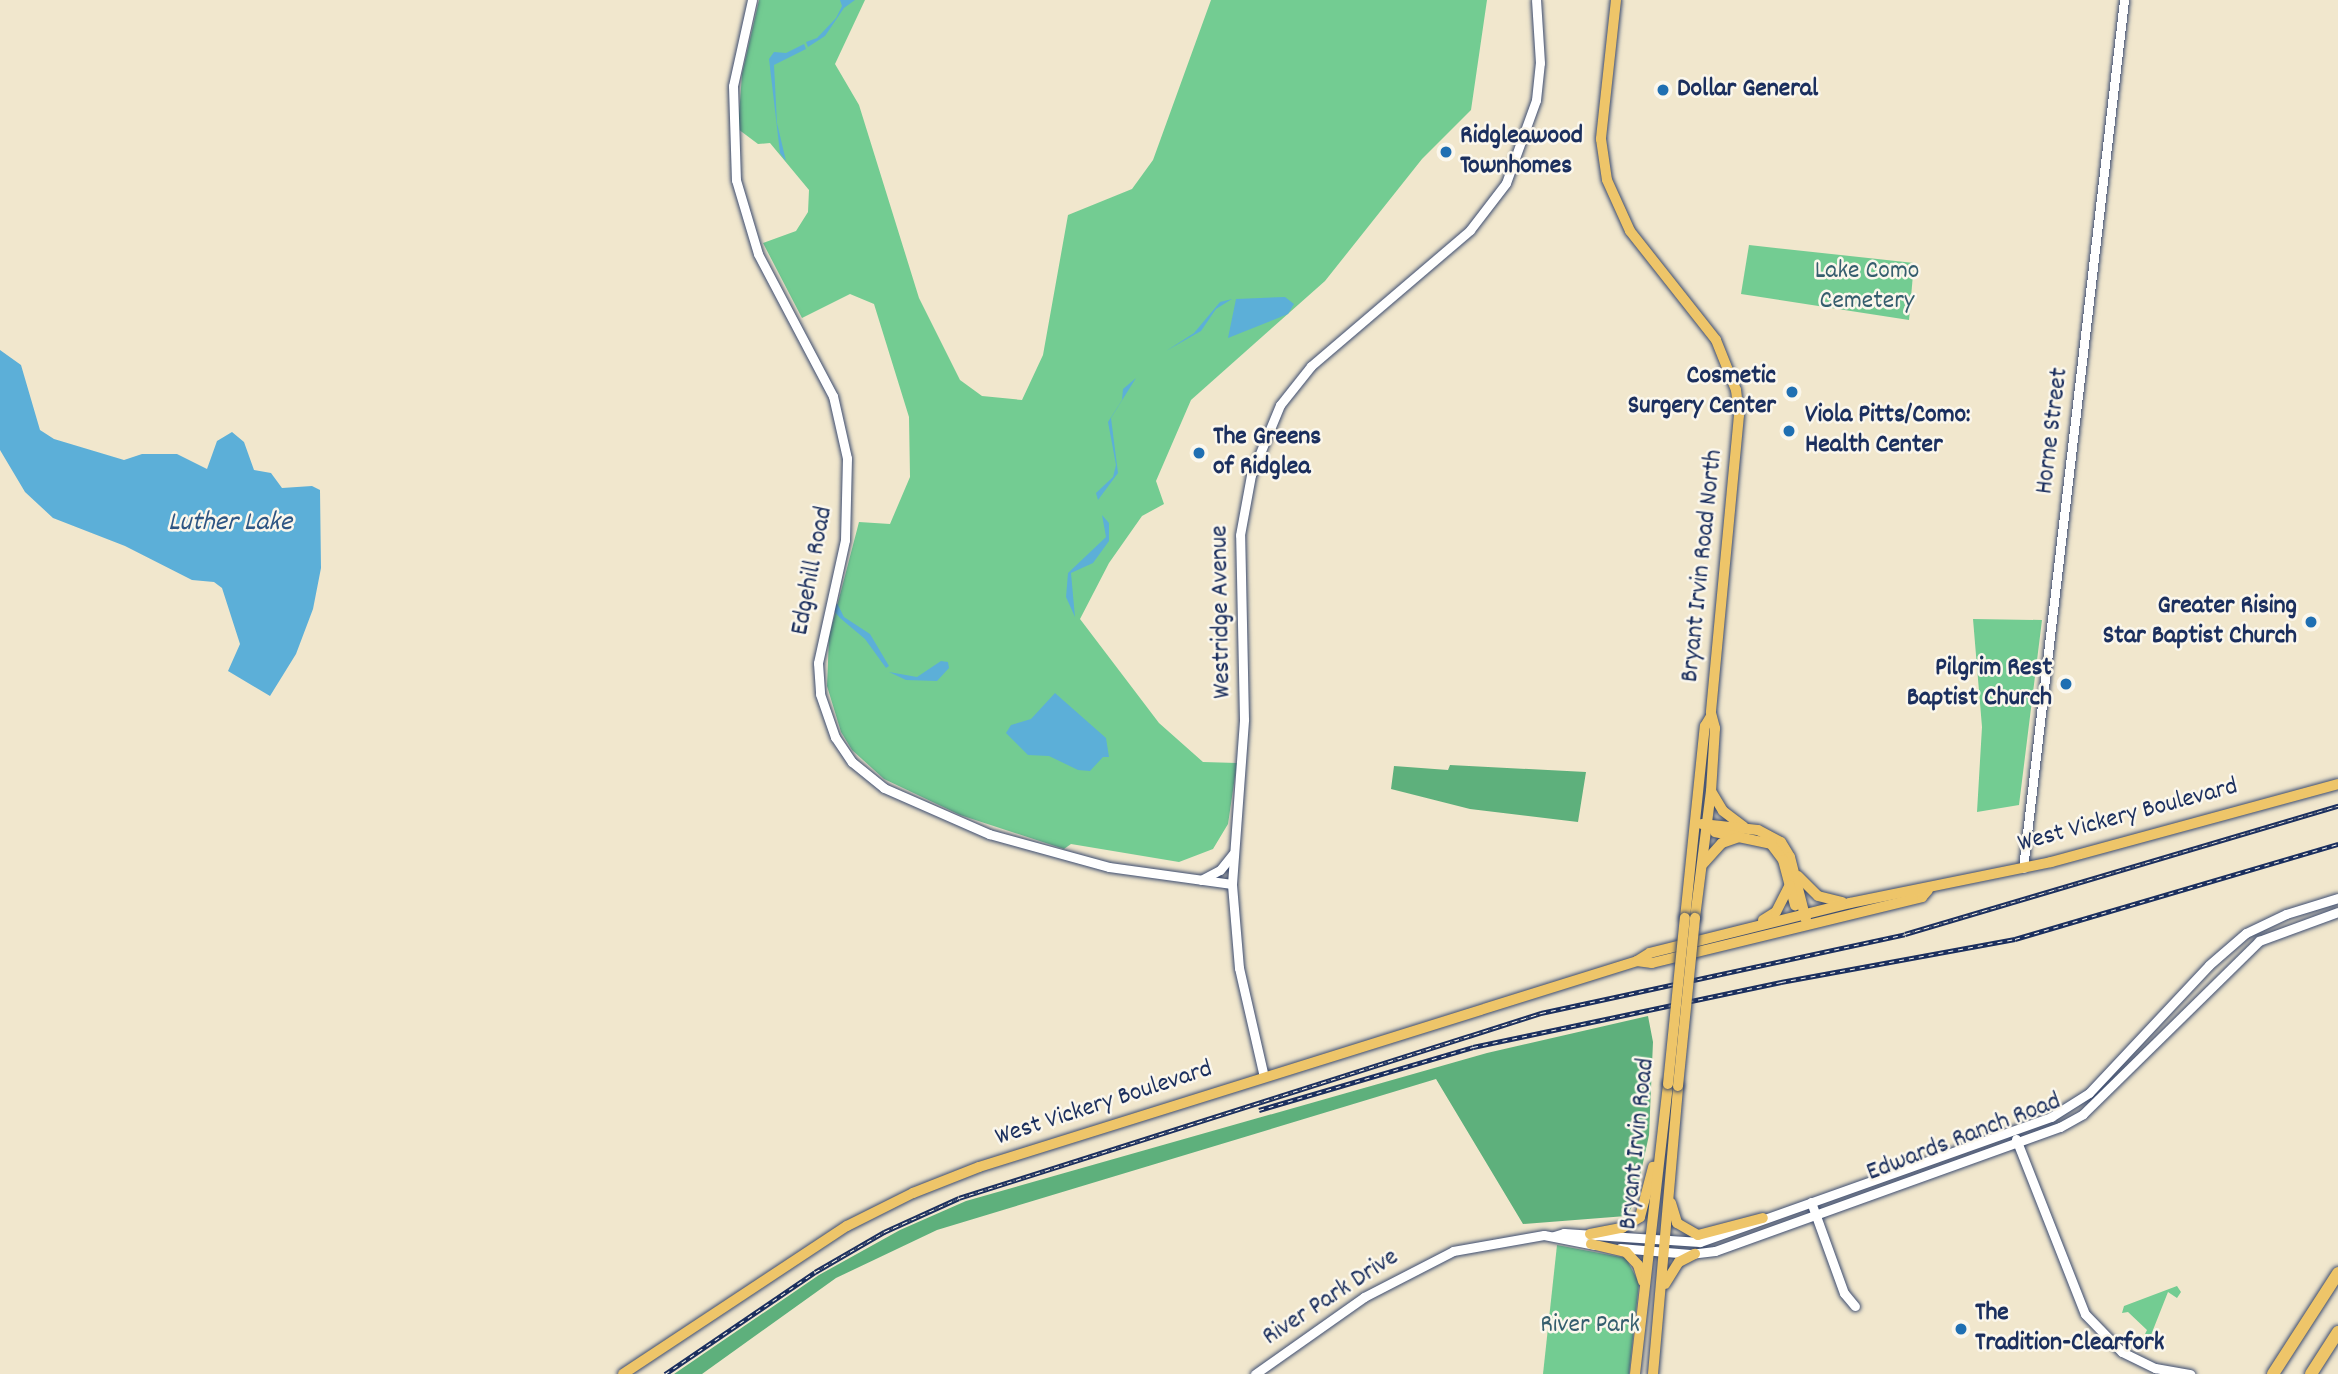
<!DOCTYPE html>
<style>
body{margin:0}
#map{position:relative;width:2338px;height:1374px;overflow:hidden;background:#f1e7cd;font-family:Dekko,sans-serif}
div>[style]{position:absolute}
.green>*{inset:0;background:#73cc92}
.forest>*{inset:0;background:#5eb07c}
.water>*{inset:0;background:#5cafd8}
.roads{filter:drop-shadow(0 0 2px #3b4b6f) drop-shadow(0 0 2px #3b4b6f)}
.minor>*{height:9px;margin:-4.5px;padding:0 4.5px;transform-origin:4.5px;border-radius:4.5px;background:#fff}
.major>*{height:10px;margin:-5px;padding:0 5px;transform-origin:5px;border-radius:5px;background:#eec569}
.highway>*{height:12px;margin:-6px;padding:0 6px;transform-origin:6px;border-radius:6px;background:#eec569}
.rail>*{height:4.5px;margin-top:-2.25px;transform-origin:0;background:repeating-linear-gradient(90deg,#fbf7ec 0 5px,#1b2f5e 0 10px);box-sizing:border-box;border-block:2px solid #1b2f5e}
.bridges{filter:drop-shadow(0 0 2px #3b4b6f) drop-shadow(0 0 2px #3b4b6f)}
.major-bridge>*{height:10px;margin:-5px;padding:0 5px;transform-origin:5px;border-radius:5px;background:#eec569}
.dots>*{width:19px;height:19px;translate:-50% -50%;box-sizing:border-box;border:4px solid #fbf7ec;border-radius:50%}
span{translate:-50% -50%;white-space:nowrap;text-align:center;line-height:1.15;-webkit-text-stroke:5px #fbf7ec;paint-order:stroke}
.poi-label{font-size:26px;color:#1b2f5e;font-weight:700}
.left{translate:0 -50%;text-align:left}
.right{translate:-100% -50%;text-align:right}
.park-label{font-size:26px;color:#355e6e}
.street-label{font-size:26px;color:#1b2f5e}
.water-label{font-size:28px;color:#2e5583;font-style:italic}
</style>
<div id="map">
<div class="green">
<div style="clip-path:polygon(759px 0,865px 0,835px 64px,859px 105px,919px 298px,960px 380px,982px 396px,1022px 400px,1043px 355px,1068px 215px,1132px 189px,1153px 160px,1211px 0,1487px 0,1471px 110px,1422px 159px,1325px 281px,1191px 400px,1156px 481px,1164px 504px,1142px 516px,1109px 563px,1080px 619px,1159px 723px,1203px 762px,1237px 763px,1228px 824px,1213px 849px,1179px 862px,1071px 844px,1064px 849px,960px 815px,884px 779px,852px 750px,841px 732px,827px 686px,829px 637px,859px 522px,890px 524px,910px 477px,909px 417px,874px 304px,850px 294px,802px 318px,763px 243px,796px 231px,808px 212px,809px 190px,770px 143px,758px 144px,738px 129px,742px 74px)"></div>
<div style="clip-path:polygon(1749px 245px,1914px 263px,1909px 320px,1741px 294px)"></div>
<div style="clip-path:polygon(1973px 619px,2042px 620px,2019px 805px,1977px 812px,1982px 727px)"></div>
<div style="clip-path:polygon(1557px 1245px,1626px 1258px,1639px 1283px,1629px 1374px,1543px 1374px)"></div>
<div style="clip-path:polygon(2177px 1286px,2181px 1292px,2177px 1298px,2168px 1292px,2151px 1335px,2145px 1334px,2147px 1330px,2128px 1312px,2122px 1313px,2124px 1306px)"></div>
</div>
<div class="forest">
<div style="clip-path:polygon(1450px 765px,1586px 772px,1578px 822px,1470px 809px,1391px 789px,1394px 766px,1448px 770px)"></div>
<div style="clip-path:polygon(1648px 1016px,1653px 1042px,1649px 1135px,1634px 1204px,1626px 1216px,1523px 1224px,1436px 1079px,937px 1230px,836px 1278px,702px 1374px,674px 1374px,819px 1275px,900px 1230px,966px 1201px,1487px 1053px)"></div>
</div>
<div class="water">
<div style="clip-path:polygon(840px 0,855px 0,844px 8px,825px 36px,808px 47px,806px 42px,817px 38px,836px 18px,842px 6px)"></div>
<div style="clip-path:polygon(804px 44px,806px 49px,774px 65px,777px 123px,786px 161px,780px 153px,769px 59px,774px 52px,786px 53px)"></div>
<div style="clip-path:polygon(1285px 297px,1294px 304px,1288px 314px,1228px 338px,1236px 299px)"></div>
<div style="clip-path:polygon(1232px 299px,1216px 309px,1201px 331px,1166px 351px,1194px 333px,1220px 302px)"></div>
<div style="clip-path:polygon(0 350px,21px 365px,40px 430px,54px 439px,124px 460px,142px 454px,177px 454px,207px 469px,217px 441px,232px 432px,244px 442px,254px 470px,271px 473px,282px 488px,312px 486px,320px 490px,321px 568px,313px 609px,296px 654px,270px 696px,228px 671px,240px 644px,222px 588px,214px 582px,192px 580px,125px 546px,53px 518px,25px 492px,0 450px)"></div>
<div style="clip-path:polygon(1136px 378px,1111px 418px,1118px 473px,1098px 500px,1096px 493px,1113px 477px,1116px 465px,1108px 422px,1122px 400px,1123px 389px)"></div>
<div style="clip-path:polygon(1102px 515px,1109px 523px,1109px 541px,1093px 563px,1071px 573px,1075px 617px,1066px 597px,1068px 573px,1106px 537px)"></div>
<div style="clip-path:polygon(837px 603px,844px 617px,870px 634px,889px 666px,886px 668px,865px 639px,840px 618px,834px 611px)"></div>
<div style="clip-path:polygon(941px 661px,948px 662px,949px 668px,937px 681px,906px 680px,889px 672px,917px 677px)"></div>
<div style="clip-path:polygon(1055px 693px,1106px 738px,1109px 757px,1103px 757px,1090px 771px,1078px 770px,1049px 756px,1028px 755px,1006px 733px,1011px 725px,1031px 719px)"></div>
</div>
<div class="roads">
<div class="minor">
<div style="left:752px;top:0;width:88px;rotate:102.5deg"></div>
<div style="left:733px;top:86px;width:94px;rotate:88.2deg"></div>
<div style="left:736px;top:180px;width:77px;rotate:73.4deg"></div>
<div style="left:758px;top:254px;width:161px;rotate:62.2deg"></div>
<div style="left:833px;top:396px;width:64px;rotate:77.3deg"></div>
<div style="left:847px;top:458px;width:82px;rotate:91.4deg"></div>
<div style="left:845px;top:540px;width:126px;rotate:102.4deg"></div>
<div style="left:818px;top:663px;width:31px;rotate:86deg"></div>
<div style="left:820px;top:694px;width:46px;rotate:70.8deg"></div>
<div style="left:835px;top:737px;width:30px;rotate:56deg"></div>
<div style="left:852px;top:762px;width:41px;rotate:39.1deg"></div>
<div style="left:884px;top:788px;width:115px;rotate:23.7deg"></div>
<div style="left:989px;top:834px;width:124px;rotate:15.4deg"></div>
<div style="left:1109px;top:867px;width:124px;rotate:7.9deg"></div>
<div style="left:2023px;top:868px;width:874px;rotate:-83.36deg"></div>
<div style="left:1201px;top:880px;width:21px;rotate:-28deg"></div>
<div style="left:1220px;top:870px;width:21px;rotate:-51deg"></div>
<div style="left:1264px;top:1077px;width:112px;rotate:-102.9deg"></div>
<div style="left:1239px;top:968px;width:84px;rotate:-94.8deg"></div>
<div style="left:1232px;top:884px;width:165px;rotate:-85.8deg"></div>
<div style="left:1244px;top:719px;width:184px;rotate:-91.2deg"></div>
<div style="left:1240px;top:535px;width:61px;rotate:-79.6deg"></div>
<div style="left:1251px;top:475px;width:76px;rotate:-67.5deg"></div>
<div style="left:1280px;top:405px;width:50px;rotate:-51.5deg"></div>
<div style="left:1311px;top:366px;width:209px;rotate:-40.5deg"></div>
<div style="left:1470px;top:230px;width:59px;rotate:-52.5deg"></div>
<div style="left:1506px;top:183px;width:88px;rotate:-70.1deg"></div>
<div style="left:1536px;top:100px;width:37px;rotate:-84deg"></div>
<div style="left:1540px;top:63px;width:63px;rotate:-93.6deg"></div>
<div style="left:2016px;top:1139px;width:188px;rotate:68.5deg"></div>
<div style="left:2085px;top:1314px;width:53px;rotate:45.8deg"></div>
<div style="left:2122px;top:1352px;width:37px;rotate:26deg"></div>
<div style="left:2155px;top:1368px;width:36px;rotate:10deg"></div>
<div style="left:1811px;top:1202px;width:97px;rotate:70.1deg"></div>
<div style="left:1844px;top:1293px;width:17px;rotate:50deg"></div>
<div style="left:1554px;top:1236px;width:10px;rotate:-17deg"></div>
<div style="left:1564px;top:1233px;width:136px;rotate:3.8deg"></div>
<div style="left:1700px;top:1242px;width:373px;rotate:-19.6deg"></div>
<div style="left:2051px;top:1117px;width:45px;rotate:-32.3deg"></div>
<div style="left:2089px;top:1093px;width:175px;rotate:-46.8deg"></div>
<div style="left:2209px;top:965px;width:49px;rotate:-40.9deg"></div>
<div style="left:2246px;top:933px;width:44px;rotate:-25.4deg"></div>
<div style="left:2286px;top:914px;width:54px;rotate:-17.1deg"></div>
<div style="left:1620px;top:1248px;width:70px;rotate:4.9deg"></div>
<div style="left:1690px;top:1254px;width:25px;rotate:-7deg"></div>
<div style="left:1715px;top:1251px;width:367px;rotate:-19.8deg"></div>
<div style="left:2060px;top:1127px;width:26px;rotate:-29deg"></div>
<div style="left:2083px;top:1114px;width:247px;rotate:-44.5deg"></div>
<div style="left:2259px;top:941px;width:84px;rotate:-20.2deg"></div>
<div style="left:1255px;top:1374px;width:133px;rotate:-35.2deg"></div>
<div style="left:1364px;top:1297px;width:100px;rotate:-27.3deg"></div>
<div style="left:1453px;top:1251px;width:92px;rotate:-10deg"></div>
<div style="left:1544px;top:1235px;width:52px;rotate:11.1deg"></div>
</div>
<div class="major">
<div style="left:1616px;top:0;width:140px;rotate:96.2deg"></div>
<div style="left:1601px;top:139px;width:41px;rotate:81.7deg"></div>
<div style="left:1607px;top:180px;width:56px;rotate:65.7deg"></div>
<div style="left:1630px;top:231px;width:139px;rotate:51.7deg"></div>
<div style="left:1716px;top:340px;width:54px;rotate:68.2deg"></div>
<div style="left:1736px;top:390px;width:25px;rotate:83deg"></div>
<div style="left:1739px;top:415px;width:299px;rotate:95.4deg"></div>
<div style="left:1711px;top:713px;width:16px;rotate:75deg"></div>
<div style="left:1715px;top:728px;width:63px;rotate:93.6deg"></div>
<div style="left:1711px;top:791px;width:128px;rotate:97.2deg"></div>
<div style="left:1711px;top:791px;width:23px;rotate:59deg"></div>
<div style="left:1723px;top:811px;width:26px;rotate:37deg"></div>
<div style="left:1702px;top:824px;width:56px;rotate:6.1deg"></div>
<div style="left:1758px;top:830px;width:26px;rotate:28deg"></div>
<div style="left:1781px;top:842px;width:17px;rotate:59deg"></div>
<div style="left:1790px;top:857px;width:65px;rotate:75.7deg"></div>
<div style="left:1715px;top:832px;width:57px;rotate:12.1deg"></div>
<div style="left:1771px;top:844px;width:20px;rotate:53deg"></div>
<div style="left:1783px;top:860px;width:47px;rotate:75.1deg"></div>
<div style="left:1703px;top:864px;width:28px;rotate:-48deg"></div>
<div style="left:1722px;top:843px;width:18px;rotate:-19deg"></div>
<div style="left:1798px;top:876px;width:28px;rotate:45deg"></div>
<div style="left:1818px;top:896px;width:25px;rotate:14deg"></div>
<div style="left:1685px;top:918px;width:193px;rotate:-84.1deg"></div>
<div style="left:1705px;top:726px;width:12px;rotate:-59deg"></div>
<div style="left:1763px;top:920px;width:15px;rotate:-32deg"></div>
<div style="left:1776px;top:912px;width:30px;rotate:-63deg"></div>
<div style="left:1637px;top:961px;width:15px;rotate:8deg"></div>
<div style="left:1652px;top:963px;width:278px;rotate:-13.7deg"></div>
<div style="left:1922px;top:897px;width:9px;rotate:-49deg"></div>
<div style="left:1671px;top:1203px;width:21px;rotate:73deg"></div>
<div style="left:1677px;top:1223px;width:24px;rotate:30deg"></div>
<div style="left:1698px;top:1235px;width:67px;rotate:-14.7deg"></div>
<div style="left:1590px;top:1234px;width:33px;rotate:-11deg"></div>
<div style="left:1622px;top:1228px;width:21px;rotate:-31deg"></div>
<div style="left:1640px;top:1217px;width:52px;rotate:-75.4deg"></div>
<div style="left:1591px;top:1244px;width:36px;rotate:13deg"></div>
<div style="left:1626px;top:1252px;width:18px;rotate:47deg"></div>
<div style="left:1638px;top:1265px;width:17px;rotate:73deg"></div>
<div style="left:1665px;top:1284px;width:26px;rotate:-58deg"></div>
<div style="left:1679px;top:1262px;width:18px;rotate:-27deg"></div>
<div style="left:623px;top:1374px;width:268px;rotate:-33.5deg"></div>
<div style="left:847px;top:1226px;width:74px;rotate:-26.6deg"></div>
<div style="left:913px;top:1193px;width:71px;rotate:-21.5deg"></div>
<div style="left:979px;top:1167px;width:689px;rotate:-17.38deg"></div>
<div style="left:1637px;top:961px;width:15px;rotate:-32deg"></div>
<div style="left:1650px;top:953px;width:206px;rotate:-14deg"></div>
<div style="left:1850px;top:903px;width:205px;rotate:-11.5deg"></div>
<div style="left:2051px;top:862px;width:297px;rotate:-15.2deg"></div>
<div style="left:1635px;top:1374px;width:292px;rotate:-83.5deg"></div>
<div style="left:1653px;top:1374px;width:289px;rotate:-85deg"></div>
</div>
<div class="highway">
<div style="left:2273px;top:1374px;width:120px;rotate:-57.2deg"></div>
<div style="left:2311px;top:1374px;width:50px;rotate:-57.3deg"></div>
</div>
</div>
<div class="rail">
<div style="left:1259px;top:1110px;width:223px;rotate:-16.4deg"></div>
<div style="left:1473px;top:1047px;width:315px;rotate:-11.9deg"></div>
<div style="left:1781px;top:982px;width:238px;rotate:-10.4deg"></div>
<div style="left:2015px;top:939px;width:337px;rotate:-16.4deg"></div>
<div style="left:665px;top:1374px;width:181px;rotate:-34.2deg"></div>
<div style="left:815px;top:1272px;width:80px;rotate:-30.1deg"></div>
<div style="left:884px;top:1232px;width:82px;rotate:-24.4deg"></div>
<div style="left:959px;top:1198px;width:611px;rotate:-17.63deg"></div>
<div style="left:1541px;top:1013px;width:372px;rotate:-12.2deg"></div>
<div style="left:1905px;top:934px;width:452px;rotate:-16.5deg"></div>
</div>
<div class="bridges">
<div class="major-bridge">
<div style="left:1668px;top:1084px;width:167px;rotate:-84.2deg"></div>
<div style="left:1678px;top:1086px;width:169px;rotate:-84.2deg"></div>
</div>
</div>
<div class="dots">
<div style="left:1663px;top:90px;background:#1f6fb2"></div>
<div style="left:1446px;top:152px;background:#1f6fb2"></div>
<div style="left:1792px;top:392px;background:#1f6fb2"></div>
<div style="left:1789px;top:431px;background:#1f6fb2"></div>
<div style="left:1199px;top:453px;background:#1f6fb2"></div>
<div style="left:2311px;top:622px;background:#1f6fb2"></div>
<div style="left:2066px;top:684px;background:#1f6fb2"></div>
<div style="left:1961px;top:1329px;background:#1f6fb2"></div>
</div>
<div class="poi-label">
<span class="left" style="left:1677px;top:90px">Dollar General</span>
<span class="left" style="left:1460px;top:152px">Ridgleawood<br>Townhomes</span>
<span class="right" style="left:1776px;top:392px">Cosmetic<br>Surgery Center</span>
<span class="left" style="left:1805px;top:431px">Viola Pitts/Como:<br>Health Center</span>
<span class="left" style="left:1213px;top:453px">The Greens<br>of Ridglea</span>
<span class="right" style="left:2297px;top:622px">Greater Rising<br>Star Baptist Church</span>
<span class="right" style="left:2052px;top:684px">Pilgrim Rest<br>Baptist Church</span>
<span class="left" style="left:1975px;top:1329px">The<br>Tradition-Clearfork</span>
</div>
<div class="park-label">
<span style="left:1867px;top:287px">Lake Como<br>Cemetery</span>
<span style="left:1590px;top:1326px">River Park</span>
</div>
<div class="street-label">
<span style="left:2053px;top:431px;rotate:-83deg">Horne Street</span>
<span style="left:1703px;top:566px;rotate:-84deg">Bryant Irvin Road North</span>
<span style="left:813px;top:571px;rotate:-79deg">Edgehill Road</span>
<span style="left:1222px;top:612px;rotate:-91deg">Westridge Avenue</span>
<span style="left:2128px;top:816px;rotate:-15deg">West Vickery Boulevard</span>
<span style="left:1104px;top:1104px;rotate:-18deg">West Vickery Boulevard</span>
<span style="left:1964px;top:1138px;rotate:-21deg">Edwards Ranch Road</span>
<span style="left:1638px;top:1144px;rotate:-84deg">Bryant Irvin Road</span>
<span style="left:1331px;top:1298px;rotate:-33deg">River Park Drive</span>
</div>
<div class="water-label">
<span style="left:230px;top:524px">Luther Lake</span>
</div>
</div>
